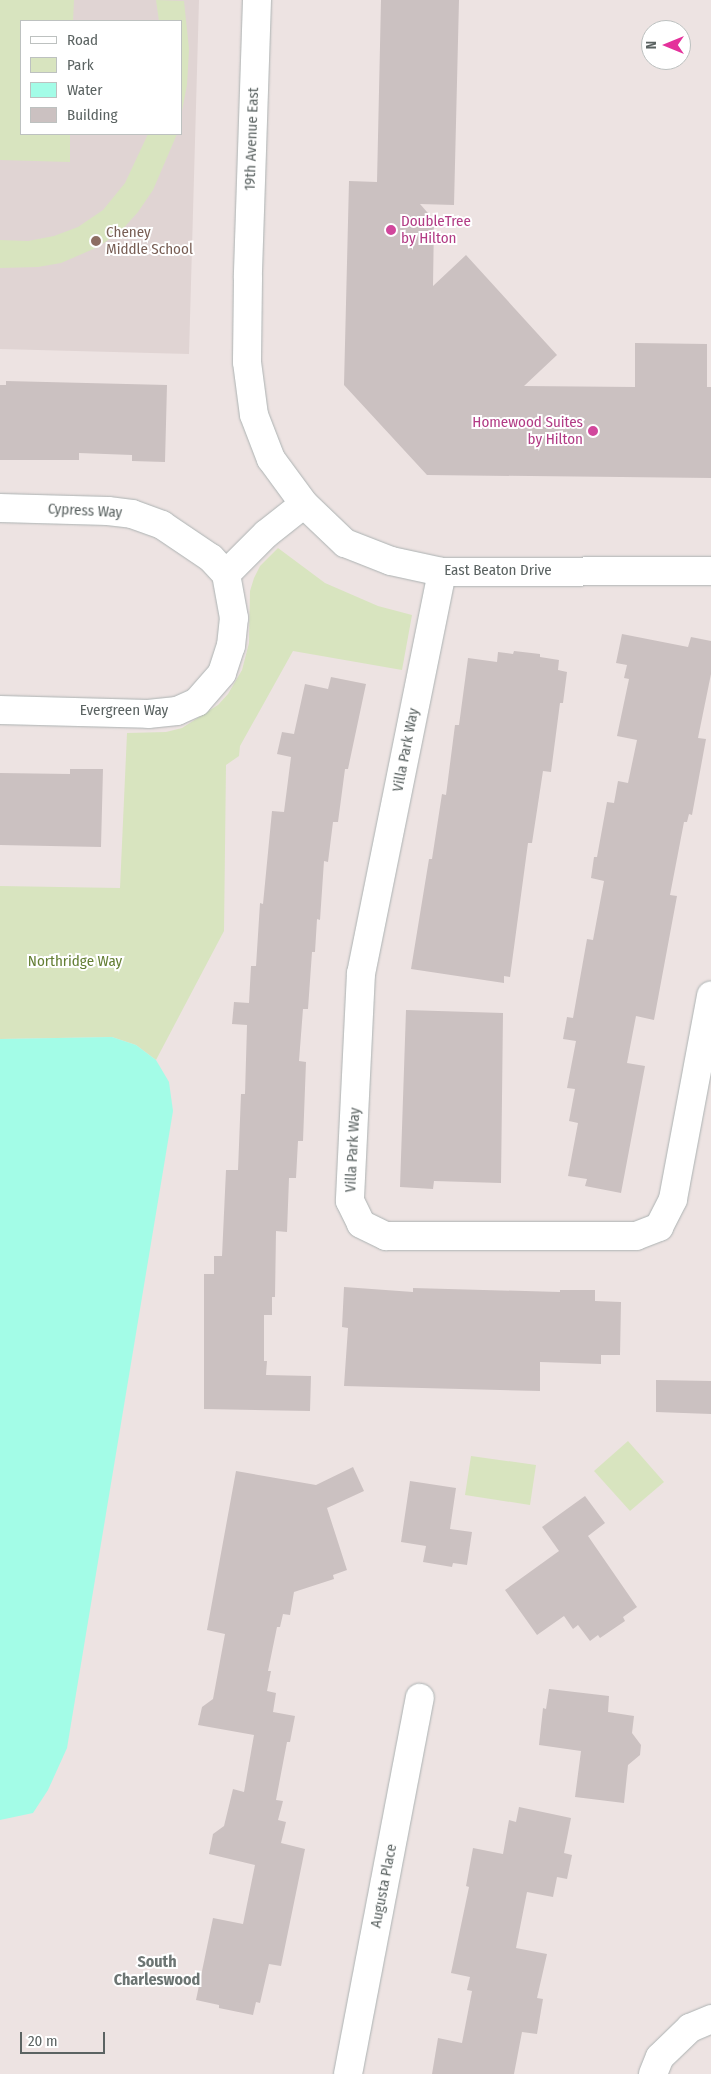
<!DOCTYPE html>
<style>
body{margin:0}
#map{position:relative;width:711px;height:2074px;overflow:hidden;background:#ede3e2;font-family:"Fira Sans Condensed",sans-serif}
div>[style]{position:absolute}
.education>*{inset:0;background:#e0d4d3}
.green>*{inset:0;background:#d8e4bf}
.water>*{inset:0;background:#a3fce7}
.building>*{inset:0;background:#cbc1c1}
.roads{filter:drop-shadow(0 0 1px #acb2b2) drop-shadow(0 0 1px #acb2b2)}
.street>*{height:28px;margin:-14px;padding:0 14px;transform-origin:14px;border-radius:14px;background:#fff}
.dots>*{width:14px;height:14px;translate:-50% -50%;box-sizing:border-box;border:2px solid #fff;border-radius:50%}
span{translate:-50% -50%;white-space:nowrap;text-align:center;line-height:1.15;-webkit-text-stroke:4px #fff;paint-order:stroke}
.street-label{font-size:15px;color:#5b6362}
.hotel-label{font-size:15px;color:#b23c85}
.left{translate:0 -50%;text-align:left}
.right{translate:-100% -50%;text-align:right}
.education-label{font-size:15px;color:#785e54}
.park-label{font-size:15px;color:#647f35}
.neighbourhood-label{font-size:16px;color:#6c7573;font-weight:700}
.legend{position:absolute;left:20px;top:20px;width:162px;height:115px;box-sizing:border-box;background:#fff;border:1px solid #bdc1c0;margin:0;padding:6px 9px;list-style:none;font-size:15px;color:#5b6362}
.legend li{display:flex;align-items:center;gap:10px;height:25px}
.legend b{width:25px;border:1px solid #bdc1c0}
.north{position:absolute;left:641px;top:20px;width:50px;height:50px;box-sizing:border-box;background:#fff;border:1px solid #bdc1c0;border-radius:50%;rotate:270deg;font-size:14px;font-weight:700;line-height:20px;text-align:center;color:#5b6362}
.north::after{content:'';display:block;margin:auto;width:18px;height:22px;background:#e4319b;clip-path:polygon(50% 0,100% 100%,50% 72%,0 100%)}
.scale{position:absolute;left:20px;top:2032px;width:85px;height:22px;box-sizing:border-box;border:2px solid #5b6362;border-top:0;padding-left:6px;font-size:15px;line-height:18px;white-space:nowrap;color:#5b6362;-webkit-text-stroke:4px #fff;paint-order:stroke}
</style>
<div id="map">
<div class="education">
<div style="clip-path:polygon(evenodd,0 0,199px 0,189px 354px,0 349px,0 0,21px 21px,181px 21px,181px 134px,21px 134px,21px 21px)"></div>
</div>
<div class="green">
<div style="clip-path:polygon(0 0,74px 0,73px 21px,21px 21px,21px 134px,70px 134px,70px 162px,0 160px)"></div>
<div style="clip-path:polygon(156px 0,184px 1px,189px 49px,187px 85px,181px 116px,181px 21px,159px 21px)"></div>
<div style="clip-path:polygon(148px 134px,177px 134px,153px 190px,138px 212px,121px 231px,98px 247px,61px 263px,38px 267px,0 268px,0 240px,28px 241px,54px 236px,78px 227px,103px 210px,125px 183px)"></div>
<div style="clip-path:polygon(278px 548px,325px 583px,378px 606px,412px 615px,402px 670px,293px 651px,240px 746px,239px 756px,226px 765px,224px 931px,156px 1060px,136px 1045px,112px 1037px,0 1039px,0 886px,120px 888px,127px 733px,166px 732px,182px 728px,218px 705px,228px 694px,242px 670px,249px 643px,250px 591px,254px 578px,260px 566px)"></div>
<div style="clip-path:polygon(628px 1441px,664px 1482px,630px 1511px,594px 1471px)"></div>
<div style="clip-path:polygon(471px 1456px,536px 1465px,530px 1505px,465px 1495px)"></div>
</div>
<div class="water">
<div style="clip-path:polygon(112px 1037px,136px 1045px,156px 1060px,169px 1082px,173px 1111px,67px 1748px,48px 1790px,33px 1813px,0 1820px,0 1039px)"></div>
</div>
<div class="building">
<div style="clip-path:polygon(381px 0,459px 0,454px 205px,420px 204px,434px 220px,433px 286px,466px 255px,557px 355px,524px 386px,635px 387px,635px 343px,707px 344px,707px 387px,711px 387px,711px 478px,427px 475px,344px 385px,349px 181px,377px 182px)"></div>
<div style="clip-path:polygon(6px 381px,167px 385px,165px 462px,132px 461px,132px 455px,79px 453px,79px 460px,0 460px,0 385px,6px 385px)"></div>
<div style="clip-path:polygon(622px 634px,688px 647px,691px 637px,711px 641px,711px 674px,698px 738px,706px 739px,692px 815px,689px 814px,687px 822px,684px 822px,670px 895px,677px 896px,654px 1020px,636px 1016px,627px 1063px,645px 1066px,621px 1193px,585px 1186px,587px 1179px,568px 1176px,578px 1123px,569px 1121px,575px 1089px,567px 1088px,576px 1041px,563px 1039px,567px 1017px,573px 1018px,587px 939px,593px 940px,604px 881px,591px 878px,594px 857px,597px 857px,607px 802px,614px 803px,618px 781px,628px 783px,637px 740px,617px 736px,629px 679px,624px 678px,627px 665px,616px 663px)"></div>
<div style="clip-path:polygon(514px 651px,540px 654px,540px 657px,559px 660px,558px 670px,567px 672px,563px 703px,560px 703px,551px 772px,543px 771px,532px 843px,528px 843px,510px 977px,504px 976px,504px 983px,411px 969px,429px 859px,432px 859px,442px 794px,446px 795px,455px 725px,459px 725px,468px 658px,497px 662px,498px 652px,513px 654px)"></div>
<div style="clip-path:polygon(331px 677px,366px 684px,348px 769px,345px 769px,338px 822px,333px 822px,328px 862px,324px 861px,320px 920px,317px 919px,315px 952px,312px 952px,308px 1009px,303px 1009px,299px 1061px,306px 1062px,303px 1141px,298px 1141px,296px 1178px,289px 1178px,287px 1232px,276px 1231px,275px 1297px,272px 1297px,272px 1315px,264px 1315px,264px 1361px,267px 1361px,266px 1375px,311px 1376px,310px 1411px,204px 1409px,204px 1274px,214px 1274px,214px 1256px,222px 1256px,226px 1170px,238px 1170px,241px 1094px,245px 1094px,247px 1025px,232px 1024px,234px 1002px,249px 1003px,251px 966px,256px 966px,260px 903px,263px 904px,272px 811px,284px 812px,291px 757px,277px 754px,282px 732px,294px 734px,305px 684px,328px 689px)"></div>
<div style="clip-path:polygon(70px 769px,103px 769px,101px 847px,0 845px,0 773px,70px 774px)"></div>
<div style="clip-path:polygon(406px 1010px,503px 1013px,501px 1183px,434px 1181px,433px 1189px,400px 1187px)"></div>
<div style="clip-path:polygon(344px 1287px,413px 1292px,413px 1288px,560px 1292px,560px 1290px,595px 1290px,595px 1301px,621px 1302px,620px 1355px,601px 1355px,601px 1364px,540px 1362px,540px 1391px,344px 1386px,348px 1328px,342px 1327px)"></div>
<div style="clip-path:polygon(656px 1380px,711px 1381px,711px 1414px,656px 1412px)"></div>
<div style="clip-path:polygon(353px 1467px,364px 1491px,327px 1508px,347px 1570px,333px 1575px,334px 1579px,294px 1592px,290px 1615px,283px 1614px,280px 1627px,277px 1627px,268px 1671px,271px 1671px,267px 1691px,276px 1693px,273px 1712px,295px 1716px,290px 1742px,287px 1742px,276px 1800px,283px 1801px,278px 1820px,286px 1822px,281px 1843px,305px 1849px,281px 1966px,269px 1964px,260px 2003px,256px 2002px,253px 2015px,219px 2008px,219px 2005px,196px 2000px,213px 1918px,243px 1924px,255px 1865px,209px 1854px,213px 1834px,224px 1826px,233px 1789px,244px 1792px,254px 1735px,198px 1725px,202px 1707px,213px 1699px,225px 1634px,207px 1630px,236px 1471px,316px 1485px)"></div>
<div style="clip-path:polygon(410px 1481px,456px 1488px,450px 1529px,472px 1532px,467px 1565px,453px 1563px,452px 1567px,423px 1562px,426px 1546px,401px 1542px)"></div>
<div style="clip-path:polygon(585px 1496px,605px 1523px,588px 1536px,637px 1607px,623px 1617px,625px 1621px,600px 1638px,598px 1635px,590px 1641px,578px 1625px,573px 1629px,564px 1616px,537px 1635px,505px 1590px,559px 1551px,542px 1527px)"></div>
<div style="clip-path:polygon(549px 1689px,609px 1696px,608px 1712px,634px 1716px,632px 1733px,641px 1745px,640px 1755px,628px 1765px,624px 1803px,575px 1797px,581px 1751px,539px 1745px,543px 1708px,546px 1709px)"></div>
<div style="clip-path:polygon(519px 1807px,571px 1818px,564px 1853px,572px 1855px,567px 1879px,557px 1877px,553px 1897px,527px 1892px,516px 1948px,547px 1954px,537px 1998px,543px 1999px,537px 2034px,522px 2032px,514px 2074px,432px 2074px,438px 2038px,462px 2043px,472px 1991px,467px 1990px,470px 1977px,451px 1973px,469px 1887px,466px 1886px,473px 1848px,503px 1854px,509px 1820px,516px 1822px)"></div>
</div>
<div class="roads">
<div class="street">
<div style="left:257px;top:0;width:278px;rotate:91.9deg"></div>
<div style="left:248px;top:278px;width:84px;rotate:90.7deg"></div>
<div style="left:247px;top:362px;width:53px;rotate:82.5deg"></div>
<div style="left:254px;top:415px;width:47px;rotate:68.9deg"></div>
<div style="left:271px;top:459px;width:56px;rotate:53.7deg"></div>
<div style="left:304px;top:504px;width:57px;rotate:43.6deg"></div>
<div style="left:345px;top:543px;width:49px;rotate:21.4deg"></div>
<div style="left:391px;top:561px;width:52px;rotate:12.2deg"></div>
<div style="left:442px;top:572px;width:269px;rotate:-0.2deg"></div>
<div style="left:0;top:508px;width:108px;rotate:1.6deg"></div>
<div style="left:108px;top:511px;width:24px;rotate:7deg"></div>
<div style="left:132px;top:514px;width:32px;rotate:20deg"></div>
<div style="left:162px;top:525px;width:59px;rotate:34deg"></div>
<div style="left:211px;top:558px;width:22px;rotate:47deg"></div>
<div style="left:226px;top:574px;width:57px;rotate:-45deg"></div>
<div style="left:266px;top:534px;width:48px;rotate:-38.3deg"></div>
<div style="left:442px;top:572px;width:409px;rotate:101.4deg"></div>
<div style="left:361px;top:973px;width:228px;rotate:92.8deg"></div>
<div style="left:350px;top:1201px;width:25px;rotate:64deg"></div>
<div style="left:361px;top:1224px;width:28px;rotate:26deg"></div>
<div style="left:386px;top:1236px;width:250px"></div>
<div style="left:636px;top:1236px;width:25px;rotate:-21deg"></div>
<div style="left:659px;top:1227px;width:31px;rotate:-63deg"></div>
<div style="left:673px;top:1199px;width:207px;rotate:-79.4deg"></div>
<div style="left:0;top:710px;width:148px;rotate:1.5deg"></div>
<div style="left:148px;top:714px;width:29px;rotate:-6deg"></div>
<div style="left:177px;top:711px;width:22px;rotate:-24deg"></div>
<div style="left:197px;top:702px;width:38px;rotate:-49deg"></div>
<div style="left:222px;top:673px;width:28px;rotate:-72deg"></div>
<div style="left:231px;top:646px;width:28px;rotate:-84deg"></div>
<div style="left:234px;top:618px;width:45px;rotate:-100.3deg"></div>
<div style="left:348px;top:2074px;width:383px;rotate:-79.2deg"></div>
<div style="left:653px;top:2074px;width:18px;rotate:-68deg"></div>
<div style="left:660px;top:2057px;width:42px;rotate:-44deg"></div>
<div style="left:690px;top:2028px;width:23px;rotate:-23deg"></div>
</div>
</div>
<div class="dots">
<div style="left:391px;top:230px;background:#d1479c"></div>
<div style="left:96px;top:241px;background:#8d6e63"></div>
<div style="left:593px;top:431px;background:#d1479c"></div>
</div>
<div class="street-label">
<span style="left:252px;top:139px;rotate:-88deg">19th Avenue East</span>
<span style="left:85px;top:511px;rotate:3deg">Cypress Way</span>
<span style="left:498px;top:571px">East Beaton Drive</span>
<span style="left:124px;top:711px">Evergreen Way</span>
<span style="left:406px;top:750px;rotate:-79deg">Villa Park Way</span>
<span style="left:353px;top:1150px;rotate:-87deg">Villa Park Way</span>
<span style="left:384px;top:1886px;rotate:-79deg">Augusta Place</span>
</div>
<div class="hotel-label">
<span class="left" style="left:401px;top:230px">DoubleTree<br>by Hilton</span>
<span class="right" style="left:583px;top:431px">Homewood Suites<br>by Hilton</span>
</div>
<div class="education-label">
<span class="left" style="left:106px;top:241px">Cheney<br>Middle School</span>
</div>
<div class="park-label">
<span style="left:75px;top:962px">Northridge Way</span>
</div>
<div class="neighbourhood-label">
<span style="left:157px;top:1971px">South<br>Charleswood</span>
</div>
<ul class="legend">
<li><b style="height:6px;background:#fff"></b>Road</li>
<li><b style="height:14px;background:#d8e4bf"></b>Park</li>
<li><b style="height:14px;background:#a3fce7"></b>Water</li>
<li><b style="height:14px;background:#cbc1c1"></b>Building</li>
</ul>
<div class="north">N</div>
<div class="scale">20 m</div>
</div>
